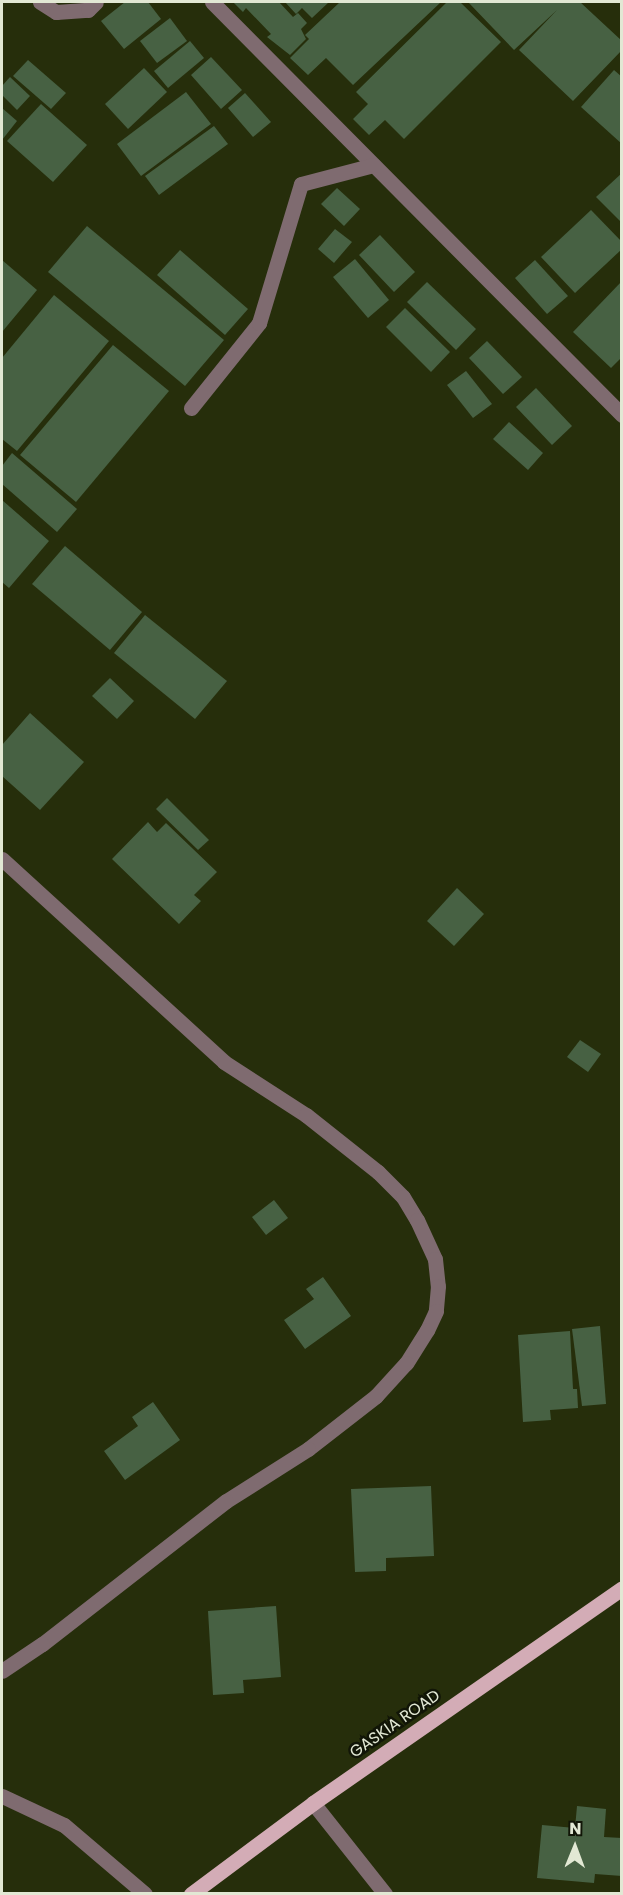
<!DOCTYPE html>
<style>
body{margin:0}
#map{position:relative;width:623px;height:1895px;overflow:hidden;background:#262e0b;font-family:Poppins,sans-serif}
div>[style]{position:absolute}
.building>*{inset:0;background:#476143}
.minor>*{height:15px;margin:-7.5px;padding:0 7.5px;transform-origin:7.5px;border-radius:7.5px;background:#7f6b70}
.major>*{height:15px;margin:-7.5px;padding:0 7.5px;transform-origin:7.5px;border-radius:7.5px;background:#d3acb6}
span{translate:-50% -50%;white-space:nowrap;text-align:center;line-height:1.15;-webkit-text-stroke:5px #111507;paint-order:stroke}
.street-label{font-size:16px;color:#e2e8d4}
.frame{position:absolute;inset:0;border:3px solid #e2e8d4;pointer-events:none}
.north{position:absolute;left:545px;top:1817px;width:60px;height:60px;-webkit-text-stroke:4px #111507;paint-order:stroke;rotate:1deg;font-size:16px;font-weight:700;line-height:24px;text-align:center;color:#e2e8d4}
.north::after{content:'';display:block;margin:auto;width:21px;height:27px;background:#e2e8d4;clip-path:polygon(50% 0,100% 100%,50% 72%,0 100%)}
</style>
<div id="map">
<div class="building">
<div style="clip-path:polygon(125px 2px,148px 2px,161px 19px,124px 49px,101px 21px)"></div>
<div style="clip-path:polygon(233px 2px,279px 2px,293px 17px,298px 13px,307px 23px,301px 29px,306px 39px,290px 55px,267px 37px,271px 34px,246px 8px,243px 12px)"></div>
<div style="clip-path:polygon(285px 2px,329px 2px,312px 18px,302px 8px,296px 14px)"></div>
<div style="clip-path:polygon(340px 2px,441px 2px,353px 85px,326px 58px,308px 75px,290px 58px,309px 39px,305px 35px)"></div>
<div style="clip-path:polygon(447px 2px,460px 2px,501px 42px,404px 139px,385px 120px,369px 135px,353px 119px,368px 104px,356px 92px)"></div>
<div style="clip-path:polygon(468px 2px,580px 2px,622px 41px,622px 50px,573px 101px,519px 50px,557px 10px,514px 50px)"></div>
<div style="clip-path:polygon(170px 18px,187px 41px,157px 63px,140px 41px)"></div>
<div style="clip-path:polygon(190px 41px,204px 58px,168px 88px,154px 71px)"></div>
<div style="clip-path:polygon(211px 57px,242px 90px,221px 109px,191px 75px)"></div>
<div style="clip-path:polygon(28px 60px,66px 93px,51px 109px,13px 76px)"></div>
<div style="clip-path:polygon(144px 68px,167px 92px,128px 129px,105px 104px)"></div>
<div style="clip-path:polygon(614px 70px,622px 77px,622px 144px,581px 107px)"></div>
<div style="clip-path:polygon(10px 77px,30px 96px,17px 110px,2px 95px,2px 86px)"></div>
<div style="clip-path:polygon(186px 92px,211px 124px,141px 176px,117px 144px)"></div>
<div style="clip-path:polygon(245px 93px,271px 122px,253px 137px,228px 108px)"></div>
<div style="clip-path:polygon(41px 104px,87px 145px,53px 182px,7px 141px)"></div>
<div style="clip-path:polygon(2px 108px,17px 121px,2px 140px)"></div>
<div style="clip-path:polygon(214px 126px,228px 144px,159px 195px,145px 176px)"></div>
<div style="clip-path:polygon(622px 173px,622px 223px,596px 197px)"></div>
<div style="clip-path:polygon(337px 188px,360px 209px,344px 226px,321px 204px)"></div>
<div style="clip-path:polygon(591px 210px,622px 242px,622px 249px,575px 293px,541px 257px)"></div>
<div style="clip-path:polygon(87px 226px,224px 340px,185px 386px,48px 272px)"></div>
<div style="clip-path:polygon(335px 229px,352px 242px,334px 263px,318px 249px)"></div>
<div style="clip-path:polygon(380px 235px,415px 272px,394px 292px,359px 255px)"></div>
<div style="clip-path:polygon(180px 250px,248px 309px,225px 335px,157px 275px)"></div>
<div style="clip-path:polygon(355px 259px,389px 300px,368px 318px,333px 277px)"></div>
<div style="clip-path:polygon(2px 260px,37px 290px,2px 332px)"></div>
<div style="clip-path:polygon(535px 260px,568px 296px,547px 314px,515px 278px)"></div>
<div style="clip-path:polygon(622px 281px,622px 357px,611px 368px,573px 332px)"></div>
<div style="clip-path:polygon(427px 282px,476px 329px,456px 350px,407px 302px)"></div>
<div style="clip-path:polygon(54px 295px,109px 341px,17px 451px,2px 439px,2px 358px)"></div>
<div style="clip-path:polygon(405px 308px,450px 352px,431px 372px,386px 327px)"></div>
<div style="clip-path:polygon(487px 341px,522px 377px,503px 394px,469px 358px)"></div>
<div style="clip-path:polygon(113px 345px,169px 391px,76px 502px,20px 455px)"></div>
<div style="clip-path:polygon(466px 371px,492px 404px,473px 418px,447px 385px)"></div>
<div style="clip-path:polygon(536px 388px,572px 426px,552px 445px,516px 407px)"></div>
<div style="clip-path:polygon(509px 422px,543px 453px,528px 470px,493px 439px)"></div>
<div style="clip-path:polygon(12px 453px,77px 509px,57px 532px,2px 484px,2px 466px)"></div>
<div style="clip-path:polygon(2px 500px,49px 541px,9px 588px,2px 582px)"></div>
<div style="clip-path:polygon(65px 546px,142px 612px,110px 650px,32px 584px)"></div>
<div style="clip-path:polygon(145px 615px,227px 681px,195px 719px,114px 653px)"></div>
<div style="clip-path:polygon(110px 678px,134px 701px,117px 719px,92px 696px)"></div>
<div style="clip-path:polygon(30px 713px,84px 762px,40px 810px,2px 776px,2px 745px)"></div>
<div style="clip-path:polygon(167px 798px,209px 840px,198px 850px,156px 809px)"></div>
<div style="clip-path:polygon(148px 822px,157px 832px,166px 823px,217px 872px,194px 895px,201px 901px,179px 924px,112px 859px)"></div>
<div style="clip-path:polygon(457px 888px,484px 914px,454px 946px,427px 921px)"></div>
<div style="clip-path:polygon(580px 1040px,601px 1054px,588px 1072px,567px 1057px)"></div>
<div style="clip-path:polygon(274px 1200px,288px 1218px,266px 1235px,252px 1217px)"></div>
<div style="clip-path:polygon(323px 1277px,351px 1316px,305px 1349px,284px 1320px,314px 1299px,306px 1289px)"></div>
<div style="clip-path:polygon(600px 1326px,606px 1404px,582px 1406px,572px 1329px)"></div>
<div style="clip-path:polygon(570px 1331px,573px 1389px,577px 1389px,578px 1408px,550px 1410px,551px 1420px,523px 1422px,518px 1335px)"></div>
<div style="clip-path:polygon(153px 1402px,180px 1440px,125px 1480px,104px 1451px,138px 1426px,132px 1417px)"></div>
<div style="clip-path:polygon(431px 1486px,434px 1556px,386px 1558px,386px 1571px,355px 1572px,351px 1489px)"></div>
<div style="clip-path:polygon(276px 1606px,281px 1677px,243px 1680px,244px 1693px,213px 1695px,208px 1611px)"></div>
<div style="clip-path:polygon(577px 1806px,606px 1809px,604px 1837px,622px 1838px,622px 1876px,595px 1874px,594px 1883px,537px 1878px,542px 1825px,575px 1828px)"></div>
</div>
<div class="minor">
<div style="left:40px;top:2px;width:19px;rotate:32deg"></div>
<div style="left:56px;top:12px;width:32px;rotate:-4deg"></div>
<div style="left:88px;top:10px;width:11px;rotate:-45deg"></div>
<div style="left:212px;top:2px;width:582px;rotate:45.21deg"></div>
<div style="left:191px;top:408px;width:109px;rotate:-51.3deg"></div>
<div style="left:259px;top:323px;width:145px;rotate:-73.2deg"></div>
<div style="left:301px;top:184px;width:75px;rotate:-14.6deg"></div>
<div style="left:2px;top:859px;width:301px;rotate:42.4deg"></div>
<div style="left:224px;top:1062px;width:98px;rotate:32.9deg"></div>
<div style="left:306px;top:1115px;width:92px;rotate:38.4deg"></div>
<div style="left:378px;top:1172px;width:35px;rotate:45deg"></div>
<div style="left:403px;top:1197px;width:27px;rotate:59deg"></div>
<div style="left:417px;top:1220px;width:43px;rotate:65.2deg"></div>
<div style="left:435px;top:1259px;width:27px;rotate:84deg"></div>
<div style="left:438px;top:1286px;width:25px;rotate:95deg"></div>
<div style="left:436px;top:1311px;width:21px;rotate:115deg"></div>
<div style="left:427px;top:1330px;width:39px;rotate:122deg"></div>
<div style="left:406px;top:1363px;width:45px;rotate:132.3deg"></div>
<div style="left:376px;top:1396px;width:86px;rotate:142.1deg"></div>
<div style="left:308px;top:1449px;width:97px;rotate:147.6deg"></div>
<div style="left:226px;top:1501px;width:233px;rotate:142.1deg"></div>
<div style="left:42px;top:1644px;width:48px;rotate:146deg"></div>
<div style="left:2px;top:1796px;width:68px;rotate:25.1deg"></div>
<div style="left:64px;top:1825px;width:106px;rotate:40.4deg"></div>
<div style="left:313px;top:1803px;width:116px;rotate:51.6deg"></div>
</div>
<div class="major">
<div style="left:191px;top:1894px;width:152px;rotate:-36.7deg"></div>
<div style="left:313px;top:1803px;width:376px;rotate:-34.8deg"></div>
</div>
<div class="street-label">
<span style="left:395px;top:1724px;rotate:-35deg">GASKIA ROAD</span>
</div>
<div class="frame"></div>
<div class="north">N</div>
</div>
